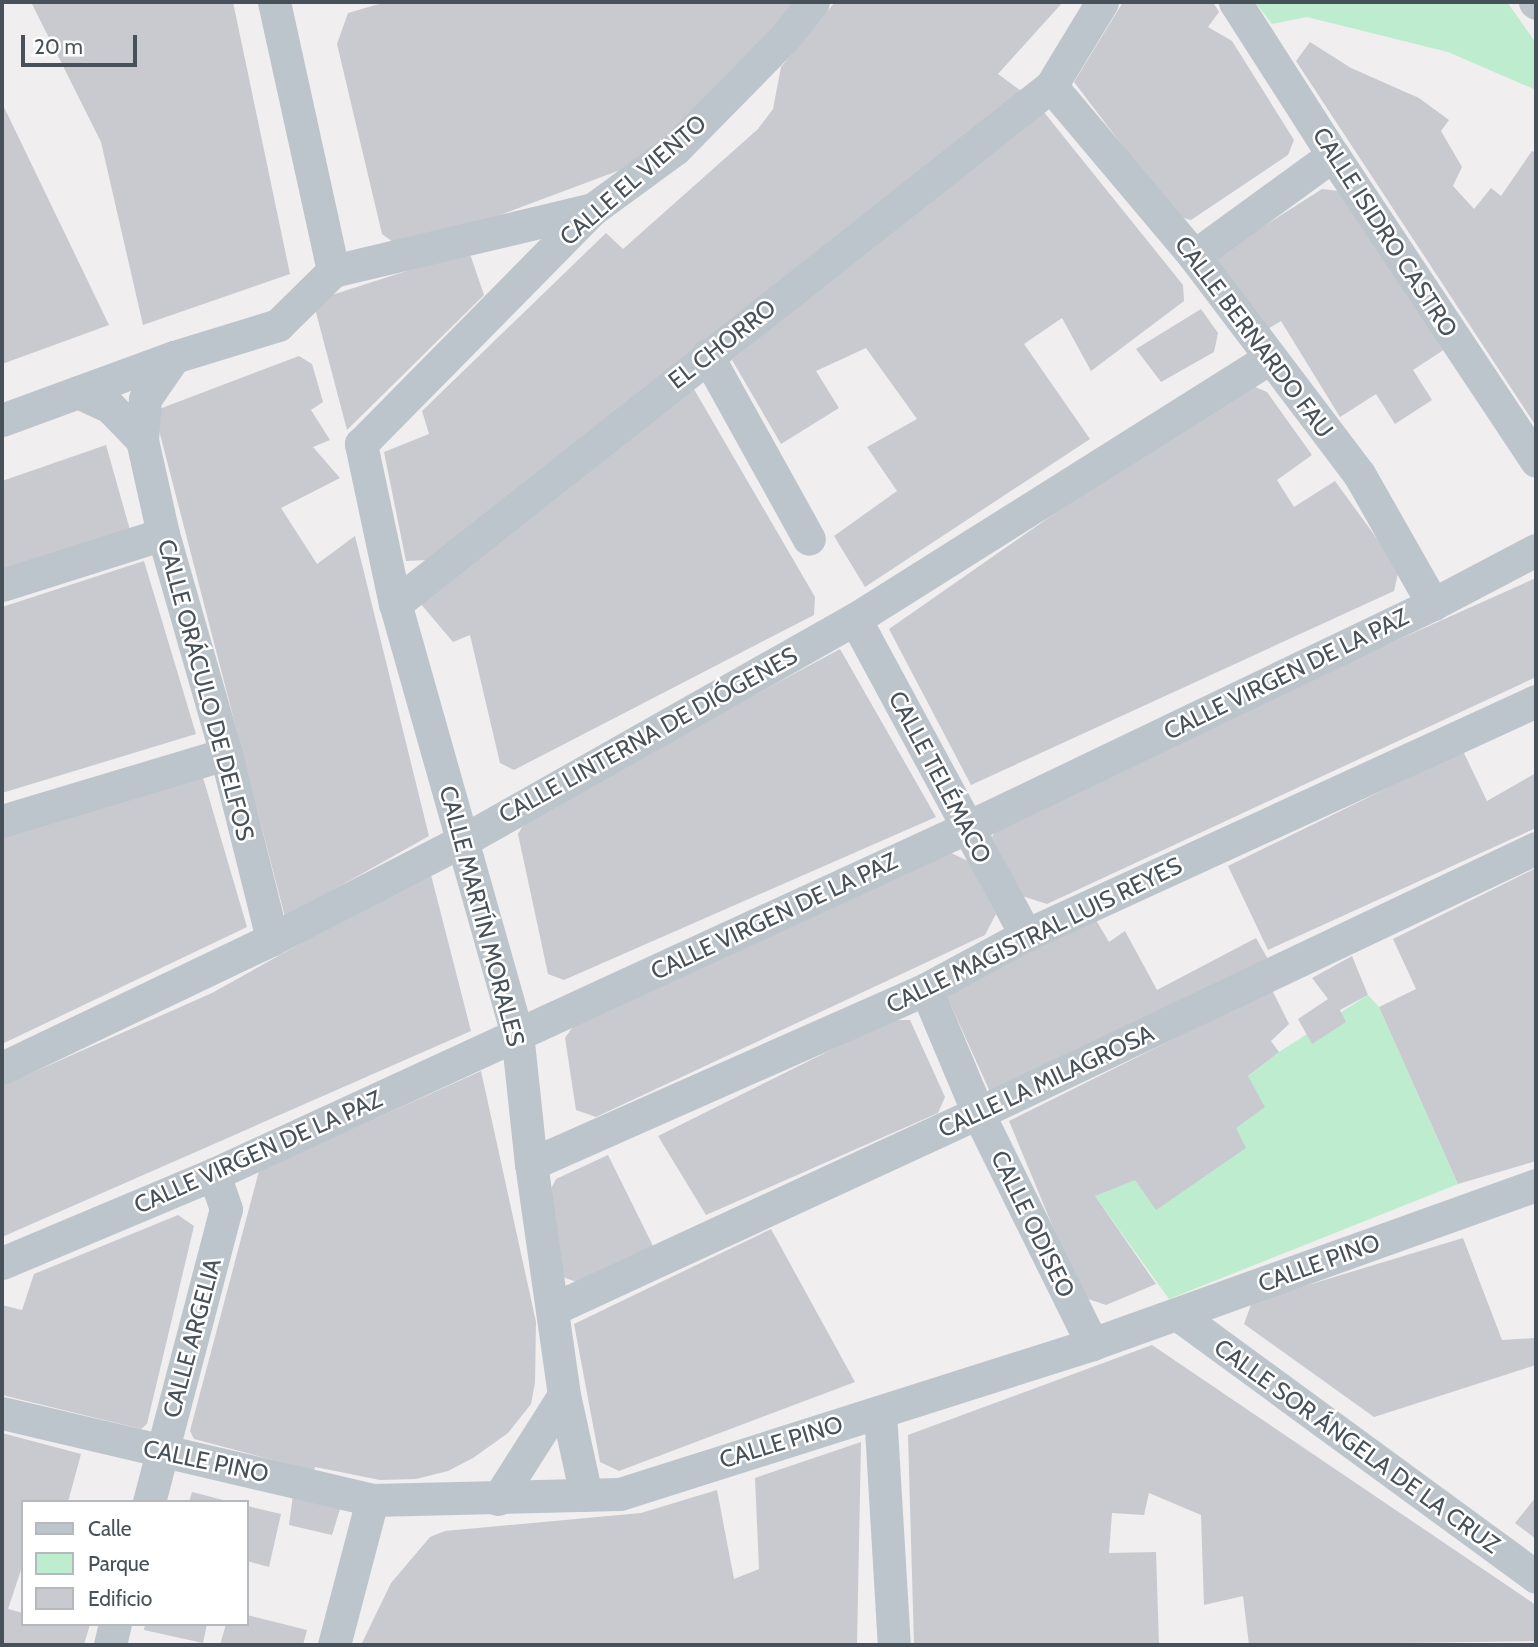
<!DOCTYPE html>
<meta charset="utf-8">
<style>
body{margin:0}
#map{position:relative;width:1538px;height:1647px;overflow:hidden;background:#f0eeee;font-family:Cabin,sans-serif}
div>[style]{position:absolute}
.green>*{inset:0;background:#beecce}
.building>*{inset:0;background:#c8cad0}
.street>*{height:33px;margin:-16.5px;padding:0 16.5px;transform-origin:16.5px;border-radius:16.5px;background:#bdc5cc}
span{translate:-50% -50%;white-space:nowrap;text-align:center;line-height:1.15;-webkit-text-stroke:5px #fff;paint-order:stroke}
.street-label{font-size:24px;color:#47515a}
.frame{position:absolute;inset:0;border:4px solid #47515a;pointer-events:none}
.legend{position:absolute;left:21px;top:1500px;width:228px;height:126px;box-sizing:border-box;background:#fff;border:2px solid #b5b9bd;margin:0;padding:9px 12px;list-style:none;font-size:21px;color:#47515a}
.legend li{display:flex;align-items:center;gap:14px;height:35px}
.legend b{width:35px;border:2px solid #b5b9bd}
.scale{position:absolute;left:21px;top:35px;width:116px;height:32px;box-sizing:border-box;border:4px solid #47515a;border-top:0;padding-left:9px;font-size:21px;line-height:24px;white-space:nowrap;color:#47515a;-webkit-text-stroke:5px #fff;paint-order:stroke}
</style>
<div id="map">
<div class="green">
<div style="clip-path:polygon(1255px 2px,1507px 2px,1536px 43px,1536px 90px,1448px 52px,1307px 17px,1272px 24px)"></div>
<div style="clip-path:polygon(1368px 995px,1379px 1007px,1458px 1184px,1169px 1299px,1095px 1196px,1279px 1052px)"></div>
</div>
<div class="building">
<div style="clip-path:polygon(31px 2px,233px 2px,290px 274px,143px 325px,101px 142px)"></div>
<div style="clip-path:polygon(386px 2px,797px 2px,655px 157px,430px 241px,393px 242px,382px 234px,337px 44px,348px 13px)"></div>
<div style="clip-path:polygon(835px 2px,1063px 2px,998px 74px,1028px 96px,427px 560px,406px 561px,384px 452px,429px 434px,422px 411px,606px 233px,623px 249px,758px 129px,773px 109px,781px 67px)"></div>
<div style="clip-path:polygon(1123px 2px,1213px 2px,1219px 12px,1208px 27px,1232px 41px,1294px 140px,1288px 155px,1191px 220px,1176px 216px,1074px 82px)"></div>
<div style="clip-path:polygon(1310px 42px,1351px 68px,1419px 98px,1449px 120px,1441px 131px,1462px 167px,1453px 186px,1474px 209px,1491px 188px,1501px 196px,1532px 151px,1536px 153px,1536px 426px,1296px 61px)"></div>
<div style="clip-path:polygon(2px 103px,109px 325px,2px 364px)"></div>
<div style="clip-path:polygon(1039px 106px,1183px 285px,1184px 301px,1091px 371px,1062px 318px,1024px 344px,1090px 439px,865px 587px,834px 536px,897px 491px,867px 447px,917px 419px,866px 348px,816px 371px,839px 408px,781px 444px,732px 360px)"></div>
<div style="clip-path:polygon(1322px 189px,1339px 191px,1445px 349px,1413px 370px,1432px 400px,1395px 424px,1376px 394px,1340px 417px,1281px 321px,1268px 329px,1219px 272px,1217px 256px)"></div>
<div style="clip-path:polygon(469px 251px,484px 295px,347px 430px,313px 301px)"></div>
<div style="clip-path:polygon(1201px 309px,1218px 333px,1214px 352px,1161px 382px,1136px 349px)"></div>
<div style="clip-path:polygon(299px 356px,312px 364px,323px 402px,311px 410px,330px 440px,313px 447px,340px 478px,281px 508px,317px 564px,355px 536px,429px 836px,285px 917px,154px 411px)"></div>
<div style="clip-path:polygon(1243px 382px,1267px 392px,1312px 455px,1277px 480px,1294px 507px,1335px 481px,1399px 569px,1394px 591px,971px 785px,889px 629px)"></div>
<div style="clip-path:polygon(691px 384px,815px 597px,814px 615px,514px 770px,500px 763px,470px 635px,453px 642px,420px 603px)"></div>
<div style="clip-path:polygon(106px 445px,132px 537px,2px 576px,2px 481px)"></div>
<div style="clip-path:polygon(144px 561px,196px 734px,2px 793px,2px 607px)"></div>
<div style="clip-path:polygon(1536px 578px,1536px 677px,1047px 904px,1022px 896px,992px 837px,1004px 816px)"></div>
<div style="clip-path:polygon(840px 649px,936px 817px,564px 980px,548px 974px,518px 834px,528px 817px)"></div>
<div style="clip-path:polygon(1463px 751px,1487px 801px,1536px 773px,1536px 828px,1268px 950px,1228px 866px)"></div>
<div style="clip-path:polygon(202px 774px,247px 927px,2px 1044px,2px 836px)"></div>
<div style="clip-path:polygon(947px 851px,968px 861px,996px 914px,985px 935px,596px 1117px,576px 1110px,565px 1038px,579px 1018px)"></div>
<div style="clip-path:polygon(1536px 868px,1536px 1161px,1458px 1184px,1379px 1007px,1416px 989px,1393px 939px)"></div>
<div style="clip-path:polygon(430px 871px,471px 1031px,2px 1237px,2px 1086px,212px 993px)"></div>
<div style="clip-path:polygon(1093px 915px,1109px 942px,1125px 931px,1157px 990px,1256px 938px,1269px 961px,990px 1092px,945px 992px)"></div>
<div style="clip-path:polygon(1352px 956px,1368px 995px,1340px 1010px,1346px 1022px,1312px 1044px,1298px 1019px,1328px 999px,1312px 978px)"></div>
<div style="clip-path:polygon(1272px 990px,1289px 1024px,1271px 1041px,1279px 1052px,1248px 1076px,1265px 1107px,1236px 1128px,1246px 1148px,1156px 1210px,1135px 1180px,1095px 1196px,1156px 1284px,1106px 1305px,1082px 1297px,1009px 1121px)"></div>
<div style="clip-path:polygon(891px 1020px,910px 1020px,945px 1097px,938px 1113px,706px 1215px,658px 1136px)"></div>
<div style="clip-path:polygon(481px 1071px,536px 1322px,535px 1383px,531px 1404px,508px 1433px,473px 1458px,448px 1471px,416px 1479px,380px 1480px,315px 1467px,314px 1471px,194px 1439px,190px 1431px,259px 1171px)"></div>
<div style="clip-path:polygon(608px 1155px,655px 1250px,579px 1283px,563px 1277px,546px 1199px,556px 1179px)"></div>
<div style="clip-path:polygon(178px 1215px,194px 1226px,147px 1424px,141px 1429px,2px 1395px,2px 1305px,22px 1310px,34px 1274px)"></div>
<div style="clip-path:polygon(771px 1229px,855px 1382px,619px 1471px,600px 1462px,574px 1324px)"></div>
<div style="clip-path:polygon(1463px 1238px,1502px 1340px,1536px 1338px,1536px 1365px,1374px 1417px,1244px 1324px,1252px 1302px)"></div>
<div style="clip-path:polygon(1152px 1345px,1536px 1605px,1536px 1641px,1249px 1645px,1243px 1596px,1204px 1605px,1201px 1515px,1149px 1493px,1144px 1515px,1112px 1513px,1109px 1553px,1156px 1552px,1159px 1645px,914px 1645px,908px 1435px)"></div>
<div style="clip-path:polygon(2px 1433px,81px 1454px,68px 1502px,23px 1502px,23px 1564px,8px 1609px,23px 1613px,23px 1624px,90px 1624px,84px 1645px,2px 1645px)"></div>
<div style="clip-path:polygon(861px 1442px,857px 1645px,361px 1645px,391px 1583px,430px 1537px,445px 1531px,641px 1513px,717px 1490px,734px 1579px,759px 1569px,755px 1478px)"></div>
<div style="clip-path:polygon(192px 1492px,227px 1501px,227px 1502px,189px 1502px)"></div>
<div style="clip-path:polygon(293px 1495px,340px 1509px,332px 1535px,289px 1525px)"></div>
<div style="clip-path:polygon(1536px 1497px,1536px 1539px,1515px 1523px)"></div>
<div style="clip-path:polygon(247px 1506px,281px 1514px,269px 1567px,247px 1561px)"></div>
<div style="clip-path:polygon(247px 1615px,307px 1630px,303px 1645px,220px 1645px,226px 1624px,247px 1624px)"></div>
<div style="clip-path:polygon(145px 1624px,207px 1624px,203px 1643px,144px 1630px)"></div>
</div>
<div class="street">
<div style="left:274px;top:2px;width:275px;rotate:77.6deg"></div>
<div style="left:1235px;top:2px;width:182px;rotate:57.4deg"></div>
<div style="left:1333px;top:155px;width:367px;rotate:56.4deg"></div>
<div style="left:1535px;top:2px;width:1px;rotate:45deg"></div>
<div style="left:1051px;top:86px;width:222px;rotate:49.9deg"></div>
<div style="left:1194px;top:256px;width:273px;rotate:52.9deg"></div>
<div style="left:1359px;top:474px;width:150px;rotate:60.4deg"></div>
<div style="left:1194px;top:256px;width:172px;rotate:-36deg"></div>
<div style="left:707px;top:355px;width:210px;rotate:61deg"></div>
<div style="left:174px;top:357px;width:51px;rotate:124.6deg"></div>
<div style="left:145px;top:399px;width:41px;rotate:94.2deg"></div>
<div style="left:142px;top:440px;width:96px;rotate:77.4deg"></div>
<div style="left:163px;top:534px;width:229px;rotate:74deg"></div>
<div style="left:226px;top:754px;width:191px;rotate:76deg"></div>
<div style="left:78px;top:392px;width:35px;rotate:25deg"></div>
<div style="left:110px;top:407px;width:46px;rotate:45.9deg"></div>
<div style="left:2px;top:420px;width:183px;rotate:-20.1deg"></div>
<div style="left:174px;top:357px;width:109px;rotate:-17.1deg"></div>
<div style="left:278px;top:325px;width:77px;rotate:-44.5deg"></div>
<div style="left:333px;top:271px;width:267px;rotate:-13.4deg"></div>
<div style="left:2px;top:585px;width:169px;rotate:-17.6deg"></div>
<div style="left:395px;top:604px;width:836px;rotate:-38.3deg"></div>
<div style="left:1051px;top:86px;width:98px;rotate:-58.7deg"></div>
<div style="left:855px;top:619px;width:359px;rotate:61.6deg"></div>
<div style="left:2px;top:821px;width:234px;rotate:-16.7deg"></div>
<div style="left:926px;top:989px;width:134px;rotate:67.2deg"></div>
<div style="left:978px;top:1113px;width:258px;rotate:63.7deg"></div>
<div style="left:2px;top:1068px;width:299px;rotate:-25.5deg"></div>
<div style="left:272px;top:939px;width:216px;rotate:-27.3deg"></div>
<div style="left:464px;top:840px;width:449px;rotate:-29.5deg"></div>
<div style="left:855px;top:619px;width:490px;rotate:-32.2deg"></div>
<div style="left:531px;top:1164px;width:432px;rotate:-23.9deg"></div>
<div style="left:926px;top:989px;width:114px;rotate:-28.4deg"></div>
<div style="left:1026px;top:935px;width:561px;rotate:-24.65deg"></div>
<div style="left:2px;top:1263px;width:230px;rotate:-22.8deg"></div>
<div style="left:214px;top:1174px;width:828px;rotate:-24.71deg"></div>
<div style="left:966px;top:828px;width:518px;rotate:-25.63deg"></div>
<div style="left:1433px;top:604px;width:116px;rotate:-27.7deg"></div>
<div style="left:553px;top:1309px;width:468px;rotate:-24.8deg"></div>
<div style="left:978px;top:1113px;width:618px;rotate:-25.4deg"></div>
<div style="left:1177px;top:1314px;width:445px;rotate:36.2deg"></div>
<div style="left:880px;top:1412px;width:233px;rotate:86.6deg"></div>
<div style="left:2px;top:1413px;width:380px;rotate:13.2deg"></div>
<div style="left:372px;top:1500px;width:248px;rotate:-1.4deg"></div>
<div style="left:620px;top:1494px;width:495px;rotate:-17.6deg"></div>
<div style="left:1092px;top:1344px;width:472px;rotate:-19.7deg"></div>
<div style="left:586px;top:1495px;width:102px;rotate:-102.4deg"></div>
<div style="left:564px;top:1395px;width:233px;rotate:-98.1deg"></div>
<div style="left:531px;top:1164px;width:131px;rotate:-96.1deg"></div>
<div style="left:517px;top:1034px;width:447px;rotate:-105.8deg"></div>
<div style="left:395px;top:604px;width:164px;rotate:-102deg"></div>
<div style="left:361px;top:444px;width:330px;rotate:-45.4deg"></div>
<div style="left:593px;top:209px;width:102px;rotate:-36.2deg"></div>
<div style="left:675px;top:149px;width:156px;rotate:-45.5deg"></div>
<div style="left:784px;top:38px;width:46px;rotate:-51.1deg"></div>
<div style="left:498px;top:1499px;width:123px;rotate:-57.6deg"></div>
<div style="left:149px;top:1502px;width:303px;rotate:-75.3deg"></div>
<div style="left:226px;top:1209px;width:37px;rotate:-109deg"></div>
<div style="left:110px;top:1645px;width:22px;rotate:-77deg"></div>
<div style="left:334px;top:1645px;width:150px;rotate:-75.3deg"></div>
</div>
<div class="street-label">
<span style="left:633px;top:180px;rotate:-41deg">CALLE EL VIENTO</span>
<span style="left:1385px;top:232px;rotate:57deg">CALLE ISIDRO CASTRO</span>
<span style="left:1254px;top:337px;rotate:53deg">CALLE BERNARDO FAU</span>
<span style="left:722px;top:344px;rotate:-38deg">EL CHORRO</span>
<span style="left:1286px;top:674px;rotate:-26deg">CALLE VIRGEN DE LA PAZ</span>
<span style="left:206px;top:690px;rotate:75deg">CALLE ORÁCULO DE DELFOS</span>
<span style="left:648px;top:735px;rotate:-29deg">CALLE LINTERNA DE DIÓGENES</span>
<span style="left:940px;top:777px;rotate:62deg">CALLE TELÉMACO</span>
<span style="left:482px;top:916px;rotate:75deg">CALLE MARTÍN MORALES</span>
<span style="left:774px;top:916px;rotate:-25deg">CALLE VIRGEN DE LA PAZ</span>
<span style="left:1034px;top:935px;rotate:-26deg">CALLE MAGISTRAL LUIS REYES</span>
<span style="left:1046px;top:1081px;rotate:-25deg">CALLE LA MILAGROSA</span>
<span style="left:258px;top:1152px;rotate:-24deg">CALLE VIRGEN DE LA PAZ</span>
<span style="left:1033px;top:1224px;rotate:64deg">CALLE ODISEO</span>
<span style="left:1319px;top:1263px;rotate:-20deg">CALLE PINO</span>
<span style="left:192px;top:1338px;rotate:-75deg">CALLE ARGELIA</span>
<span style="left:781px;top:1442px;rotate:-17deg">CALLE PINO</span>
<span style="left:1357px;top:1446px;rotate:36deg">CALLE SOR ÁNGELA DE LA CRUZ</span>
<span style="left:206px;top:1461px;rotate:12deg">CALLE PINO</span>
</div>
<div class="frame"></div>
<ul class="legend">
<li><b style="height:9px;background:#bdc5cc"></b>Calle</li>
<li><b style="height:19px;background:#beecce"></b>Parque</li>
<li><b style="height:19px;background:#c8cad0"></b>Edificio</li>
</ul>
<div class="scale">20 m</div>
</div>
